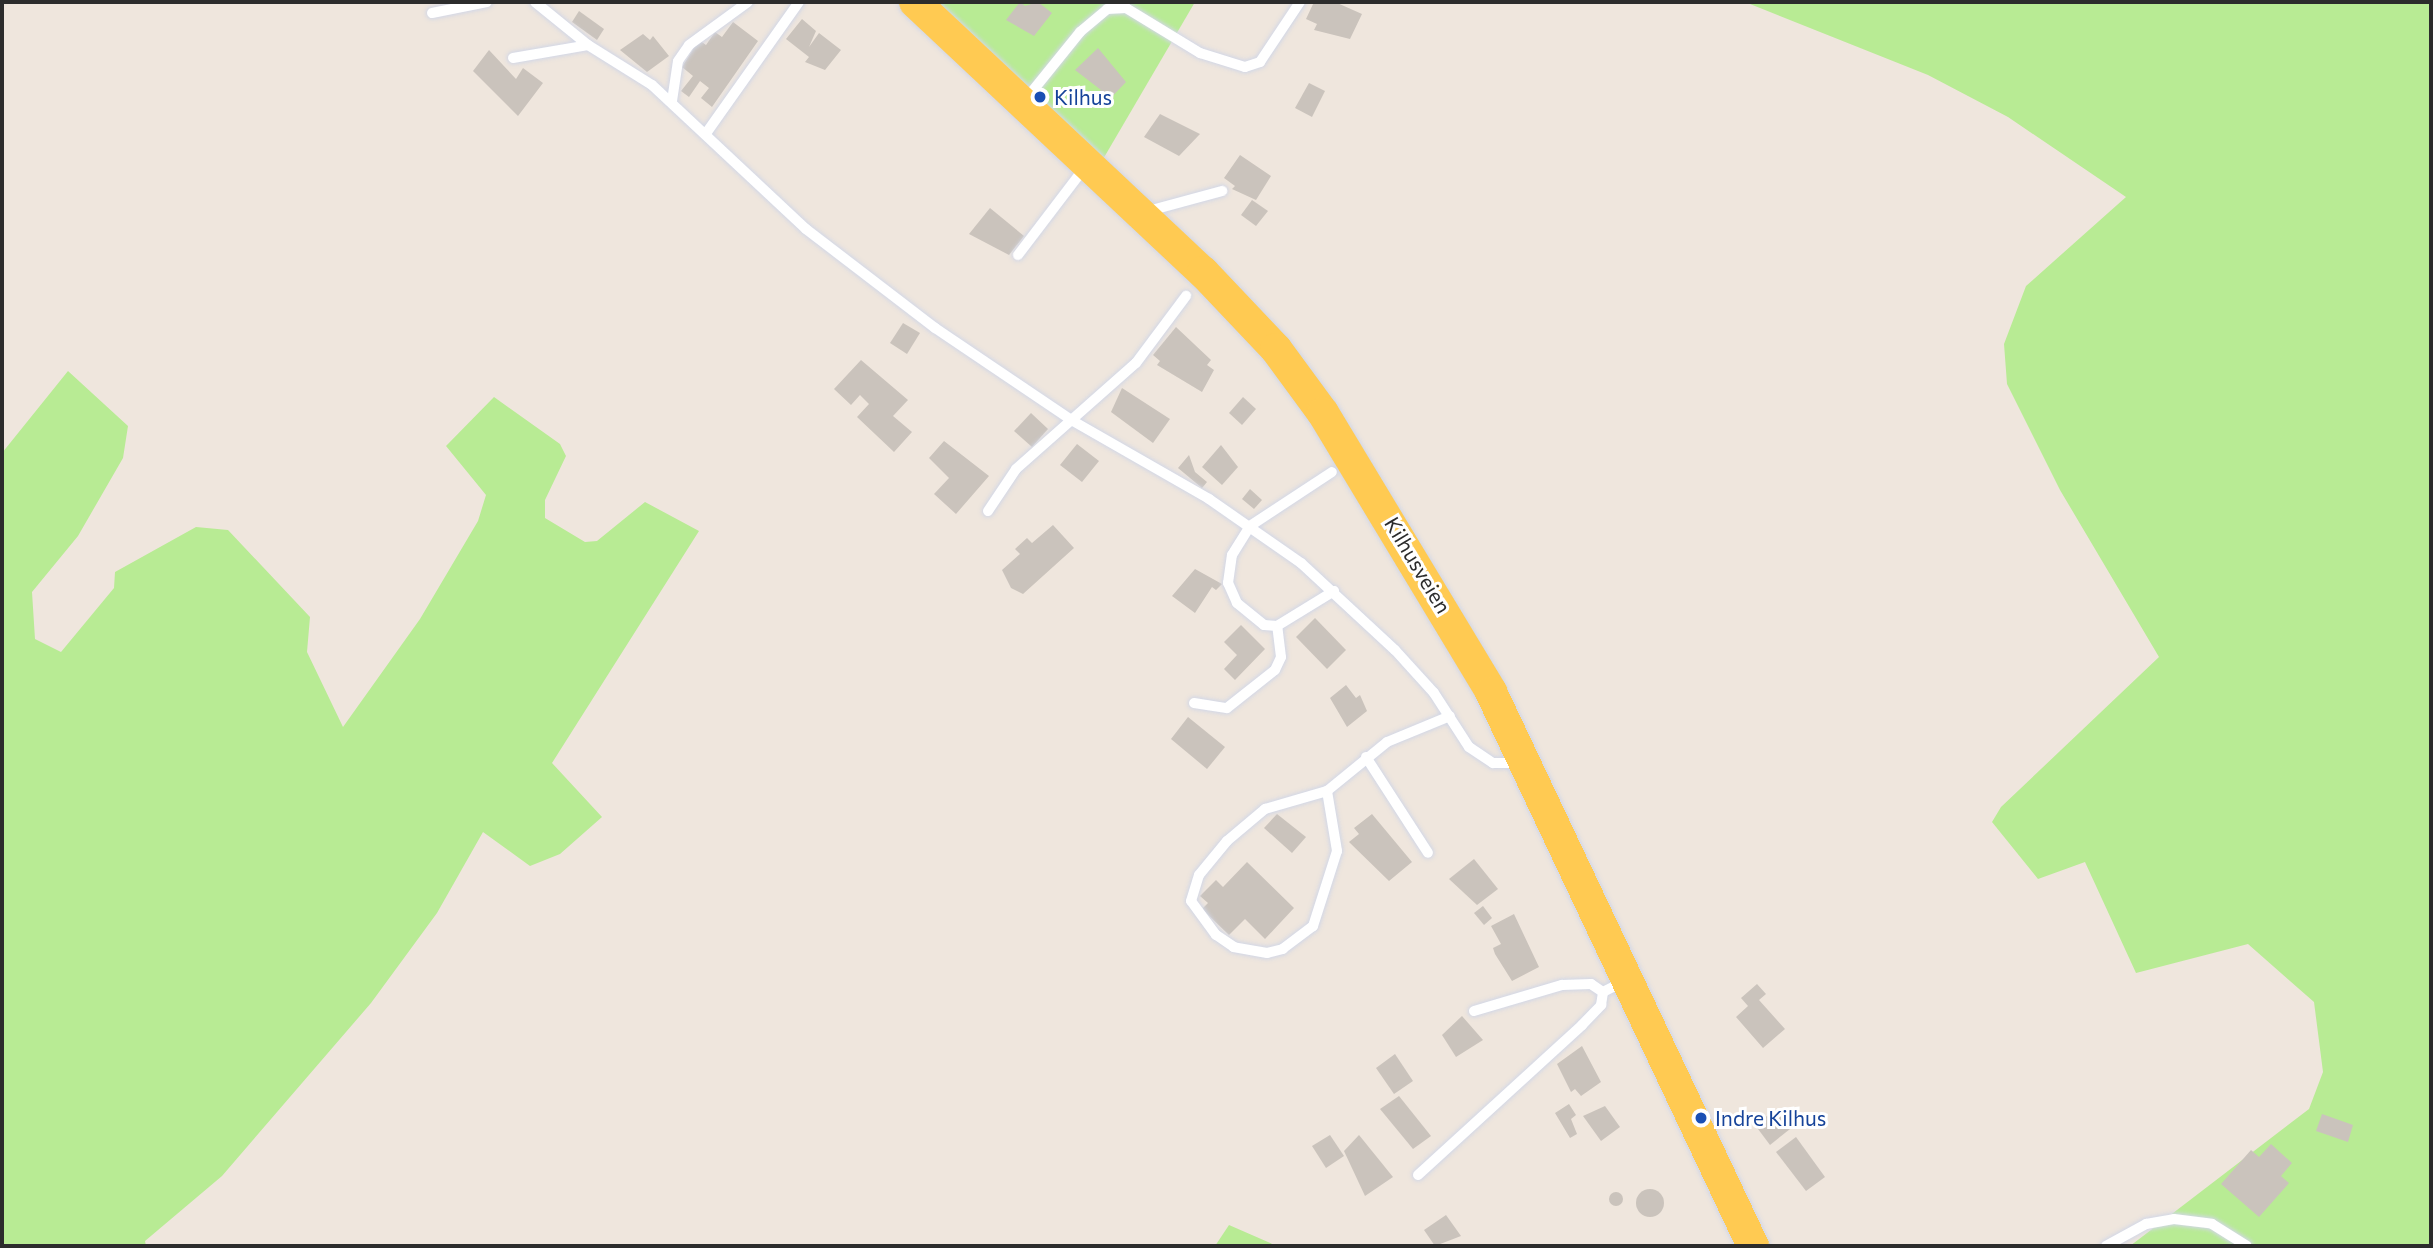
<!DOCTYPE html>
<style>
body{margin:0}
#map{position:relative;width:2433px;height:1248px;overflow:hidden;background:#efe6dd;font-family:Commissioner,sans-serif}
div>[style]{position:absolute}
.green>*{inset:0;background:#b8eb94}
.building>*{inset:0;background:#cac3bc}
.round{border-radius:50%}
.roads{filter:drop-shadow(0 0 2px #d2d7e6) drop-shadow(0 0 2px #d2d7e6)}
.service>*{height:10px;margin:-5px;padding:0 5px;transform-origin:5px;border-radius:5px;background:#fff}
.primary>*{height:32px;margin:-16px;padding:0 16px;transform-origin:16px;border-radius:16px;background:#ffca52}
.dots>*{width:19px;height:19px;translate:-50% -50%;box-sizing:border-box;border:4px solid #fff;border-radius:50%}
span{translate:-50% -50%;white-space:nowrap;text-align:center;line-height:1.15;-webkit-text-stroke:6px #fff;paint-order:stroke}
.transit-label{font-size:21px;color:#164399}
.left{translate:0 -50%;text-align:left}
.street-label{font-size:21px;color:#2c2c2c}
.frame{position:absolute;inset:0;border:4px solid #2c2c2c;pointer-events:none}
</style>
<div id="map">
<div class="green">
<div style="clip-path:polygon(932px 2px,1195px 2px,1099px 166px)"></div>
<div style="clip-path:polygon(1745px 2px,2431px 2px,2431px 1246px,2130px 1246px,2309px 1109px,2323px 1072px,2314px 1002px,2248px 944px,2136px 973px,2085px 862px,2038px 879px,1992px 822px,2001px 807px,2159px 657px,2060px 490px,2007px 384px,2004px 344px,2026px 286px,2126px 197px,2008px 117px,1928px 75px)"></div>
<div style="clip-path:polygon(68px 371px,128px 426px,123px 458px,78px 536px,32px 592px,35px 639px,61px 652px,114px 588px,115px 572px,196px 527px,228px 530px,310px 617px,307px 652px,343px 727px,420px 619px,478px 521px,486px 495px,446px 446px,494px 397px,560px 444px,566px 456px,545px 500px,545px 518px,585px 542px,597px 541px,645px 502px,699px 531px,552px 763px,602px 817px,560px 854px,530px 866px,483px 832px,437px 913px,371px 1003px,222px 1176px,145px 1241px,146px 1246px,2px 1246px,2px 453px)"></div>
<div style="clip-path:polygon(1229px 1225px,1277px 1246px,1278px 1246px,1215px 1246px)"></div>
</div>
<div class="building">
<div style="clip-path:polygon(1020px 2px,1025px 6px,1038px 2px,1052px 13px,1034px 36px,1006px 20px)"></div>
<div style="clip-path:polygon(1314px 2px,1335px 2px,1362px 14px,1350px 39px,1314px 30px,1317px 24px,1306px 19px)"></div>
<div style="clip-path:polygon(579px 11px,604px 29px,597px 40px,572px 22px)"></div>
<div style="clip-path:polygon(802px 19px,816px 31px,809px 47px,819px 33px,841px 50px,825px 70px,805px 62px,809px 57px,786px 39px)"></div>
<div style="clip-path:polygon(733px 22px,758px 41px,712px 107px,701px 98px,709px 88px,700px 81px,689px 97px,681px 91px,693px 76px,682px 67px,699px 40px,706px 45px,715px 32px,722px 37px)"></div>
<div style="clip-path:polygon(643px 34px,650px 40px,653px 36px,669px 56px,647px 72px,620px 50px)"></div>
<div style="clip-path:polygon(1098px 48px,1126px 82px,1105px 104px,1096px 95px,1101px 90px,1075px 70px)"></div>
<div style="clip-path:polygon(489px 50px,516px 79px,523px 68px,543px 83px,518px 116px,473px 71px)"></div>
<div style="clip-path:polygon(1309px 83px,1325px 91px,1312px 117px,1295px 108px)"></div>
<div style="clip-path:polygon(1160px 114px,1200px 134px,1179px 156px,1144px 137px)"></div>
<div style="clip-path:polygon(1240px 155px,1271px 176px,1256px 200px,1232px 189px,1235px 186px,1224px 178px)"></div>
<div style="clip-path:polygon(1252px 200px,1268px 211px,1256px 226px,1241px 215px)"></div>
<div style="clip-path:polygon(990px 208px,1024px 236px,1009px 255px,969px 234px)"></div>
<div style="clip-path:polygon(903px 323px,920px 333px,907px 354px,890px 343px)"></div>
<div style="clip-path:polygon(1176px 327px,1211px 360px,1207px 365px,1214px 370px,1202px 392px,1157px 365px,1160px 361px,1153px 355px)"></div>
<div style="clip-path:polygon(861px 360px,908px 400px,893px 416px,912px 432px,894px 452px,857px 417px,869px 404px,860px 395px,851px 405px,834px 389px)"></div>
<div style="clip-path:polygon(1122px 388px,1170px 419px,1153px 443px,1111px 412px)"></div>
<div style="clip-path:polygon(1243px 397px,1256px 409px,1242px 425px,1229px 413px)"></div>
<div style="clip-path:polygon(1031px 413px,1048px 429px,1032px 447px,1014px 431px)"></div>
<div style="clip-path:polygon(944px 441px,989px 476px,956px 514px,934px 494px,949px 478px,929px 458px)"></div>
<div style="clip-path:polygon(1077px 444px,1099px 461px,1082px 482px,1060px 465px)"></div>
<div style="clip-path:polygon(1221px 445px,1238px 467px,1222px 485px,1202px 467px)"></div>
<div style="clip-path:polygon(1189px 455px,1195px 472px,1207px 482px,1202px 488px,1178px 468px)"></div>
<div style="clip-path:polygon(1250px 489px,1262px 500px,1254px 509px,1242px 499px)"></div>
<div style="clip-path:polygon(1053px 525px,1074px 548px,1023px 594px,1011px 588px,1002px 570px,1020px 554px,1015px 549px,1027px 538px,1032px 543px)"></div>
<div style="clip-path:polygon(1195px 569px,1222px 584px,1216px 590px,1212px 587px,1195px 613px,1172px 596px)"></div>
<div style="clip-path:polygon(1315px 618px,1346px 650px,1327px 669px,1296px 637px)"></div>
<div style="clip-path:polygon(1241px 625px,1265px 649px,1235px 680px,1224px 669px,1237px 655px,1224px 642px)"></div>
<div style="clip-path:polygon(1346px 685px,1356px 698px,1360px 695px,1367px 711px,1347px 727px,1330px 698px)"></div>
<div style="clip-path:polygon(1188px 717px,1225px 747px,1207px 769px,1171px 739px)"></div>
<div style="clip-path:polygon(1277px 814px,1306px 837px,1292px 853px,1264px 828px)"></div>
<div style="clip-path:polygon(1372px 814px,1412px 862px,1389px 881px,1349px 842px,1359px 834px,1354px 828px)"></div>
<div style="clip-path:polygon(1474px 859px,1498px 889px,1477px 905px,1449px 879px)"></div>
<div style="clip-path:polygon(1247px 862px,1294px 908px,1265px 939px,1245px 919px,1229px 935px,1202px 909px,1208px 903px,1200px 896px,1216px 880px,1223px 887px)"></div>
<div style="clip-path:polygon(1483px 906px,1492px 918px,1484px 925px,1474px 913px)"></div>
<div style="clip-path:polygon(1514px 914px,1539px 967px,1512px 981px,1495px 954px,1493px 948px,1501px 944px,1491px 926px)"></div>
<div style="clip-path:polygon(1757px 984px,1766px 994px,1759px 1000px,1785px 1029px,1763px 1048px,1736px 1017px,1748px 1006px,1741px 998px)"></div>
<div style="clip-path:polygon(1462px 1016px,1483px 1040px,1456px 1057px,1442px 1035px)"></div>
<div style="clip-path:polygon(1582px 1046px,1601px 1082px,1581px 1096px,1575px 1089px,1571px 1092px,1557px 1064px)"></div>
<div style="clip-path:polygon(1395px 1054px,1413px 1081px,1394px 1094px,1376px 1068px)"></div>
<div style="clip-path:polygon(1399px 1096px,1431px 1136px,1413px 1149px,1380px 1109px)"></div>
<div style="clip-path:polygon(1569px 1104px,1576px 1115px,1571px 1119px,1577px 1134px,1570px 1138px,1555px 1113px)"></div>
<div style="clip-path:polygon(1605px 1106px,1620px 1127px,1601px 1141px,1583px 1116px)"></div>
<div style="clip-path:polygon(1775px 1110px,1790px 1129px,1770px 1145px,1755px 1125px)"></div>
<div style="clip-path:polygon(2322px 1114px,2353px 1125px,2348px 1142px,2316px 1131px)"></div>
<div style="clip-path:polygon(1330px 1135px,1344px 1156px,1326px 1168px,1312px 1146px)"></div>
<div style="clip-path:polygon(1359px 1135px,1393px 1177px,1365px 1196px,1344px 1151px)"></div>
<div style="clip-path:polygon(1796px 1137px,1825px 1177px,1806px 1191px,1776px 1152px)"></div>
<div style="clip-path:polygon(2271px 1144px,2292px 1163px,2281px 1176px,2289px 1183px,2259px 1217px,2221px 1184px,2251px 1150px,2259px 1157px)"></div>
<div class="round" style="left:1636px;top:1189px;width:28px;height:28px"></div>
<div class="round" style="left:1609px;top:1192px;width:14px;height:14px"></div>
<div style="clip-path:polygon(1446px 1215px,1461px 1236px,1435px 1246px,1424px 1230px)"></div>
</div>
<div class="roads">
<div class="service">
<div style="left:535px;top:2px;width:68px;rotate:39.1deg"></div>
<div style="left:588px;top:45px;width:75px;rotate:32deg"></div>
<div style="left:652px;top:85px;width:211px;rotate:43.1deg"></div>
<div style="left:806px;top:229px;width:163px;rotate:37.5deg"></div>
<div style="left:935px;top:328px;width:166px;rotate:34deg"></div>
<div style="left:1073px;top:421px;width:157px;rotate:29.8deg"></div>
<div style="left:1209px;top:499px;width:112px;rotate:34.8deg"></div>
<div style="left:1301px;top:563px;width:128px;rotate:42.8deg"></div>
<div style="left:1395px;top:650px;width:58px;rotate:47.8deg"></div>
<div style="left:1434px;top:693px;width:64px;rotate:57.1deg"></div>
<div style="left:1469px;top:747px;width:29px;rotate:34deg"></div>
<div style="left:1493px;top:763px;width:27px"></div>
<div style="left:432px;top:13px;width:56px;rotate:-11.3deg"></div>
<div style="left:513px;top:58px;width:76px;rotate:-9.8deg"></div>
<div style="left:1026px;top:99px;width:86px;rotate:-51.1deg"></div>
<div style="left:1080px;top:32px;width:35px;rotate:-40deg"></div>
<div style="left:1107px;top:9px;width:19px;rotate:-3deg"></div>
<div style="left:1126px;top:8px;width:87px;rotate:31.3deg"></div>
<div style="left:1200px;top:53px;width:47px;rotate:17.3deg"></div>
<div style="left:1245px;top:67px;width:16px;rotate:-18deg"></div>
<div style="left:1260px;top:62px;width:72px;rotate:-56.3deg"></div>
<div style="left:672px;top:101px;width:40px;rotate:-81.5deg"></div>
<div style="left:678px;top:61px;width:19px;rotate:-55deg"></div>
<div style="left:689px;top:45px;width:73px;rotate:-36.1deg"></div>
<div style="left:707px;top:132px;width:159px;rotate:-54.7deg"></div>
<div style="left:1148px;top:211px;width:77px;rotate:-15.1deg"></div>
<div style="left:1018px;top:255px;width:111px;rotate:-52.7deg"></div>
<div style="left:988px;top:511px;width:50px;rotate:-56.3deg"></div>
<div style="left:1016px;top:469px;width:160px;rotate:-41.5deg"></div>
<div style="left:1136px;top:363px;width:84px;rotate:-53.3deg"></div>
<div style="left:1277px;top:626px;width:13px;rotate:-176deg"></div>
<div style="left:1264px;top:625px;width:35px;rotate:-141deg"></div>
<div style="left:1237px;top:603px;width:22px;rotate:-114deg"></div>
<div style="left:1228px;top:583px;width:28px;rotate:-82deg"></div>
<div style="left:1232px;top:555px;width:34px;rotate:-58deg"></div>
<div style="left:1250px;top:526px;width:98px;rotate:-33.4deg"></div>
<div style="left:1194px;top:703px;width:33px;rotate:9deg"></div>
<div style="left:1227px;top:708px;width:61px;rotate:-38.4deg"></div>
<div style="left:1275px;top:670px;width:14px;rotate:-65deg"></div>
<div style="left:1281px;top:657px;width:31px;rotate:-97deg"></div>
<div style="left:1277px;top:626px;width:67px;rotate:-31.6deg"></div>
<div style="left:1366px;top:757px;width:114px;rotate:57.1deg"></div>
<div style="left:1327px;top:791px;width:61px;rotate:80.5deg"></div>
<div style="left:1337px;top:851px;width:79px;rotate:107.7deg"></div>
<div style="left:1313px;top:926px;width:38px;rotate:143deg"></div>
<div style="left:1283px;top:949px;width:16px;rotate:166deg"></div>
<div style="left:1267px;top:953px;width:34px;rotate:-170deg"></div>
<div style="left:1234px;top:947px;width:22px;rotate:-146deg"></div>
<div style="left:1216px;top:935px;width:42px;rotate:-126.3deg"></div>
<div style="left:1191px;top:901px;width:27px;rotate:-73deg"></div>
<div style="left:1199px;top:875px;width:44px;rotate:-50.5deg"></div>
<div style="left:1227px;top:841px;width:50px;rotate:-40.1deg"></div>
<div style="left:1265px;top:809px;width:65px;rotate:-16.2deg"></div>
<div style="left:1327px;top:791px;width:77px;rotate:-39.2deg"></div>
<div style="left:1387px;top:742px;width:68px;rotate:-22.4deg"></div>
<div style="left:1474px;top:1011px;width:92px;rotate:-16.5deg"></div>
<div style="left:1562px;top:985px;width:29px;rotate:-2deg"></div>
<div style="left:1591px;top:984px;width:14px;rotate:34deg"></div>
<div style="left:1418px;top:1175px;width:222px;rotate:-42.4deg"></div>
<div style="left:1582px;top:1025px;width:28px;rotate:-46deg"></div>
<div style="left:1601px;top:1005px;width:13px;rotate:-81deg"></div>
<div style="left:1603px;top:992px;width:25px;rotate:-27deg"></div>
<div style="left:2106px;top:1246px;width:46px;rotate:-28.8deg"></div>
<div style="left:2146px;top:1224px;width:28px;rotate:-10deg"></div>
<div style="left:2174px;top:1219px;width:38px;rotate:7deg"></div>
<div style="left:2212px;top:1224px;width:41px;rotate:32.2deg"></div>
</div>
<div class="primary">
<div style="left:915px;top:2px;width:395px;rotate:43.2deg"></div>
<div style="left:1203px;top:272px;width:106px;rotate:46.5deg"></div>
<div style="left:1276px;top:349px;width:79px;rotate:53.7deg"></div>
<div style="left:1323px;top:413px;width:326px;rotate:58.9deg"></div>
<div style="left:1491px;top:692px;width:613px;rotate:64.69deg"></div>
</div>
</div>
<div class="dots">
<div style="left:1040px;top:97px;background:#1a4fb4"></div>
<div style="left:1701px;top:1118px;background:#1a4fb4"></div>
</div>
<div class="transit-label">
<span class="left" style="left:1054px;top:97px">Kilhus</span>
<span class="left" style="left:1715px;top:1118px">Indre Kilhus</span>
</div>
<div class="street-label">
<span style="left:1418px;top:565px;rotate:59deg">Kilhusveien</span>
</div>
<div class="frame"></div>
</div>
